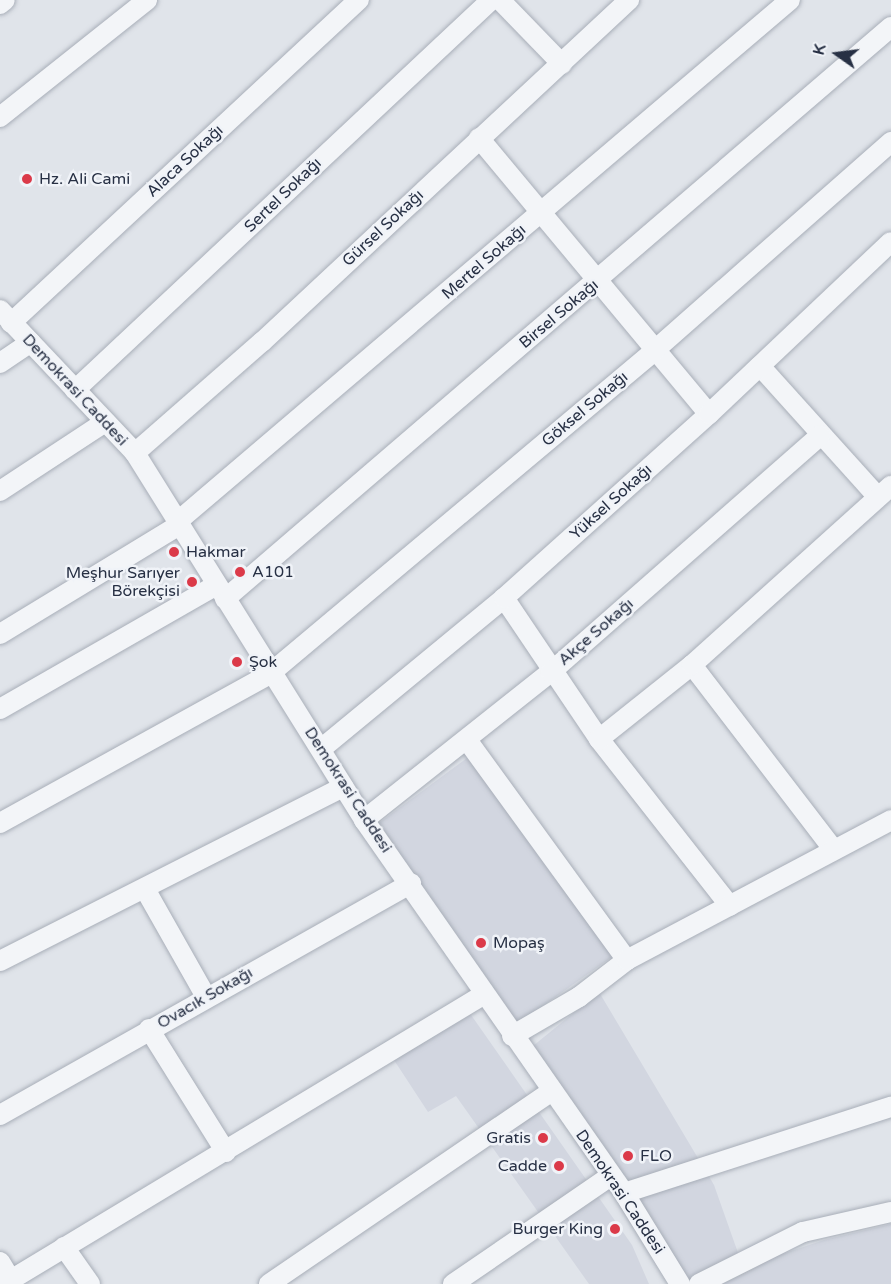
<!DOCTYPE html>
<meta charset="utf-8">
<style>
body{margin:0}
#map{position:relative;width:891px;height:1284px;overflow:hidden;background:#e0e4ea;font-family:"Varela Round",sans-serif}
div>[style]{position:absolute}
.built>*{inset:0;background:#d2d6e0}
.roads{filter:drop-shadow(0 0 2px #a8aeb8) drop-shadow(0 0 2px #a8aeb8)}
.minor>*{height:20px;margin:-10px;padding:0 10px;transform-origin:10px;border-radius:10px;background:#f3f5f8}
.dots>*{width:16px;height:16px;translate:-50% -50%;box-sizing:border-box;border:3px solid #f0f3f8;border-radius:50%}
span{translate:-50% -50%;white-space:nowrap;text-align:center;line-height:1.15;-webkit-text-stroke:5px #f0f3f8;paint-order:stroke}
.street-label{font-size:16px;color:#273044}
.poi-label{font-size:16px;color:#273044}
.left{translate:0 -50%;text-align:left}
.right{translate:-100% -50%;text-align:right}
.north{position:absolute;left:807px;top:24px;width:60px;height:60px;-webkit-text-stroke:4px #f0f3f8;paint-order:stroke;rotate:284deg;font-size:16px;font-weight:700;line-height:24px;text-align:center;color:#273044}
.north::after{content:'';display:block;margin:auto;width:21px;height:27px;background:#273044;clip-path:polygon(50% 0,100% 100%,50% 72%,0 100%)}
</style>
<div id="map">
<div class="built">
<div style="clip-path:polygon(467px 758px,616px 954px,516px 1025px,379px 823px)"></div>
<div style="clip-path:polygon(599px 992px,714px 1185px,743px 1267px,824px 1240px,891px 1224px,891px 1284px,691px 1284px,533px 1046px)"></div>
<div style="clip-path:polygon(469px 1012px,632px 1245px,649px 1284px,589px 1284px,456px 1096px,428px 1112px,394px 1060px)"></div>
</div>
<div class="roads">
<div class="minor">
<div style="left:500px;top:0;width:89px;rotate:45.9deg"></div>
<div style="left:0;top:4px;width:6px;rotate:-39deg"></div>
<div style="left:0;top:117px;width:188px;rotate:-38.5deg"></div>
<div style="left:479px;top:138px;width:359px;rotate:50.2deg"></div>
<div style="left:0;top:310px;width:197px;rotate:46.6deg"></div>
<div style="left:135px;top:453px;width:433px;rotate:58deg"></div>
<div style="left:364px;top:820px;width:455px;rotate:55.1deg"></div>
<div style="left:624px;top:1193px;width:107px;rotate:58.4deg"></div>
<div style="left:11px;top:323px;width:475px;rotate:-42.9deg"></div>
<div style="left:0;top:363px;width:37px;rotate:-34deg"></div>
<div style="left:760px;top:366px;width:176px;rotate:48deg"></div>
<div style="left:75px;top:390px;width:570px;rotate:-43.15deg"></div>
<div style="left:135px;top:453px;width:169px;rotate:-41.2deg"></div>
<div style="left:262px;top:342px;width:502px;rotate:-42.98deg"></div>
<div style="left:0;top:491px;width:126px;rotate:-33.3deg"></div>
<div style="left:177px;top:522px;width:805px;rotate:-40.42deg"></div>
<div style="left:504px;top:598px;width:170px;rotate:56deg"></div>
<div style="left:599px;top:739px;width:212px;rotate:51.9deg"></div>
<div style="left:225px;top:599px;width:878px;rotate:-40.66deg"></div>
<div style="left:0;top:634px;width:210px;rotate:-31.3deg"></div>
<div style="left:692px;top:665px;width:232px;rotate:52.5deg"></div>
<div style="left:273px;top:671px;width:499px;rotate:-40deg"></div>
<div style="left:655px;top:350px;width:315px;rotate:-41.4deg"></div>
<div style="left:0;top:709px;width:248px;rotate:-29.8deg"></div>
<div style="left:599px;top:739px;width:119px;rotate:-38.5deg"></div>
<div style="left:692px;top:665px;width:268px;rotate:-42deg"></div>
<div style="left:467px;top:740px;width:272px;rotate:54deg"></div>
<div style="left:321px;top:749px;width:237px;rotate:-39.5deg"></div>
<div style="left:504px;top:598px;width:275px;rotate:-41.9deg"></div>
<div style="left:709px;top:414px;width:250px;rotate:-43.4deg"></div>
<div style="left:364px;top:820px;width:238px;rotate:-38.4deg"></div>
<div style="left:551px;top:672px;width:358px;rotate:-41.3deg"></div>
<div style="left:0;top:823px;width:313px;rotate:-28.9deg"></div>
<div style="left:145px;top:889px;width:124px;rotate:60.5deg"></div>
<div style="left:0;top:961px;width:385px;rotate:-26.9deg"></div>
<div style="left:149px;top:1029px;width:145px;rotate:58deg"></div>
<div style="left:512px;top:1036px;width:78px;rotate:-30.2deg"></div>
<div style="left:579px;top:997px;width:61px;rotate:-37.6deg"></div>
<div style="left:627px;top:960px;width:299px;rotate:-27.9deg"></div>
<div style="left:0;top:1115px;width:472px;rotate:-29.4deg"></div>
<div style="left:624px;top:1193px;width:281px;rotate:-17.9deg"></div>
<div style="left:64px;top:1247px;width:45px;rotate:54.9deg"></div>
<div style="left:0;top:1262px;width:21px;rotate:59deg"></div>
<div style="left:4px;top:1284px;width:559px;rotate:-31.1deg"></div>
<div style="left:269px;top:1284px;width:343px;rotate:-34.3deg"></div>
<div style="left:453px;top:1284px;width:191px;rotate:-34.4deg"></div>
<div style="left:699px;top:1284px;width:116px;rotate:-26.6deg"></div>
<div style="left:803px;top:1232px;width:90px;rotate:-12.8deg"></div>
</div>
</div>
<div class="dots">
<div style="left:27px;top:179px;background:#db3a49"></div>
<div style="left:174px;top:552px;background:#db3a49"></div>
<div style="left:240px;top:572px;background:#db3a49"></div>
<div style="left:192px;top:582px;background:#db3a49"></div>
<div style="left:237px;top:662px;background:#db3a49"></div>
<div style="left:481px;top:943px;background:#db3a49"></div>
<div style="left:543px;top:1138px;background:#db3a49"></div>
<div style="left:628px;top:1156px;background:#db3a49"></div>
<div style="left:559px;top:1166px;background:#db3a49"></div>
<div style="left:615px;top:1229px;background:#db3a49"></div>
</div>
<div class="street-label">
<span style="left:185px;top:161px;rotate:-43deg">Alaca Sokağı</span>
<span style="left:283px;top:195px;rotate:-44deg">Sertel Sokağı</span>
<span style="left:383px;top:228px;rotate:-43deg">Gürsel Sokağı</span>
<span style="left:484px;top:262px;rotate:-41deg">Mertel Sokağı</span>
<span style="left:559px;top:314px;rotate:-40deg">Birsel Sokağı</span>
<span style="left:75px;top:390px;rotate:47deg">Demokrasi Caddesi</span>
<span style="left:585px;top:409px;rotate:-40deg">Göksel Sokağı</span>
<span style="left:611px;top:502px;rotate:-42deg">Yüksel Sokağı</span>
<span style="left:596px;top:632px;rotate:-41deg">Akçe Sokağı</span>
<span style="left:348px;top:790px;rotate:57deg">Demokrasi Caddesi</span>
<span style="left:205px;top:998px;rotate:-30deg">Ovacık Sokağı</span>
<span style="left:620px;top:1192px;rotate:56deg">Demokrasi Caddesi</span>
</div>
<div class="poi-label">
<span class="left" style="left:39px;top:179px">Hz. Ali Cami</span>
<span class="left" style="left:186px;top:552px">Hakmar</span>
<span class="left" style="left:252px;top:572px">A101</span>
<span class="right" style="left:180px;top:582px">Meşhur Sarıyer<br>Börekçisi</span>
<span class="left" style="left:249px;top:662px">Şok</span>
<span class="left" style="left:493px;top:943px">Mopaş</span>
<span class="right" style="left:531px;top:1138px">Gratis</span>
<span class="left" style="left:640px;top:1156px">FLO</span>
<span class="right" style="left:547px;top:1166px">Cadde</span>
<span class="right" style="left:603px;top:1229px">Burger King</span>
</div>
<div class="north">K</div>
</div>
